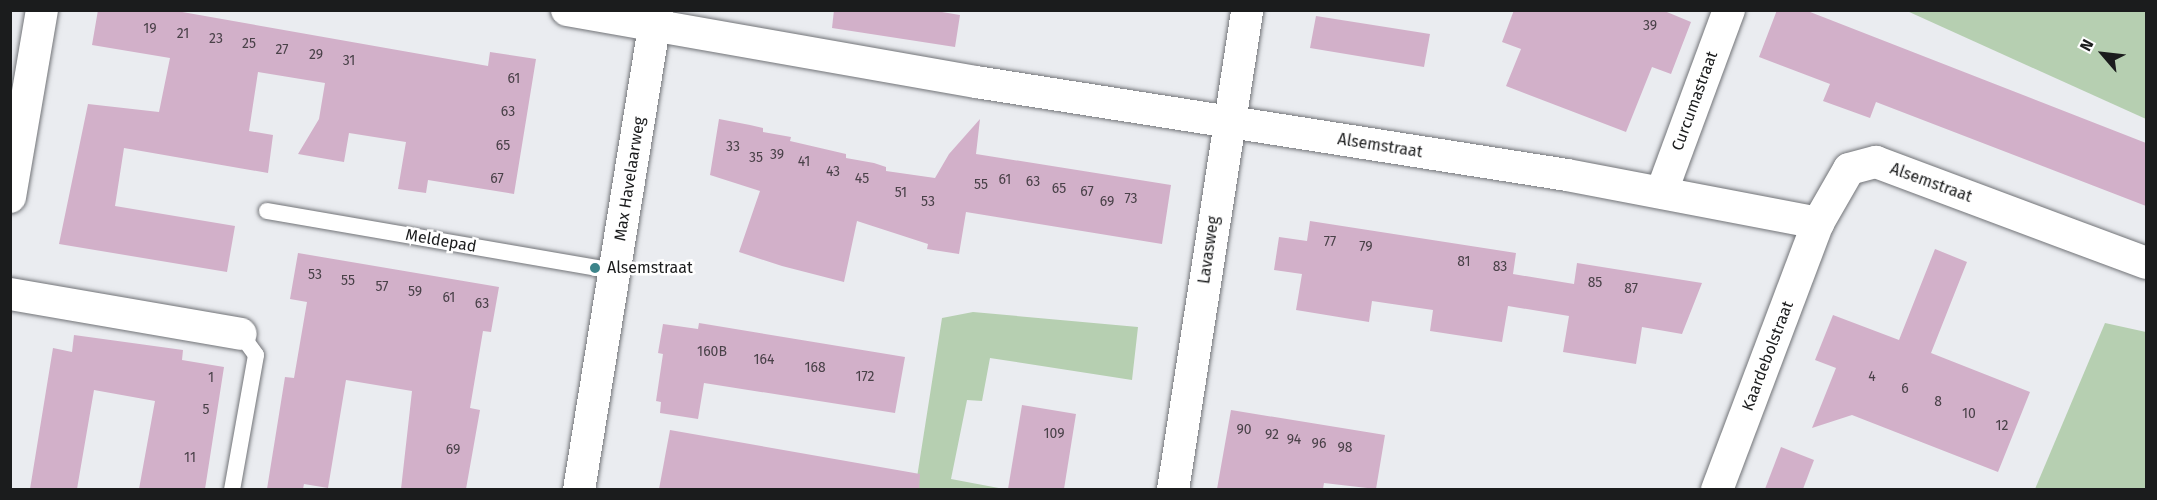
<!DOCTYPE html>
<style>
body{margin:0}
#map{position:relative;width:2157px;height:500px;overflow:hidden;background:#eaecf0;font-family:"Fira Sans",sans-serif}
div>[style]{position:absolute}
.green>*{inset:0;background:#b6cfb1}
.building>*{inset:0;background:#d2b0c9}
.roads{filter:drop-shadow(0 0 2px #727478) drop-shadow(0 0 2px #727478)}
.lane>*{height:16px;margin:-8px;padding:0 8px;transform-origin:8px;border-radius:8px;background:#fff}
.street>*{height:32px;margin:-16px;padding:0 16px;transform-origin:16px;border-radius:16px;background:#fff}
.dots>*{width:16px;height:16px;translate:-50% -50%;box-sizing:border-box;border:3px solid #fff;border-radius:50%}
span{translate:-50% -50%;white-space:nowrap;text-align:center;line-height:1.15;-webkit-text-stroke:5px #fff;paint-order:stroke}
.number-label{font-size:14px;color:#494148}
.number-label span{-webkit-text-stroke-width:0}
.street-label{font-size:16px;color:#1b1c1d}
.poi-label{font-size:16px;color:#1b1c1d}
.left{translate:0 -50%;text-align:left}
.frame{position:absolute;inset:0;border:12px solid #1b1c1d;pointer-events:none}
.north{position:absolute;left:2073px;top:24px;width:60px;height:60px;-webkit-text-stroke:4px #fff;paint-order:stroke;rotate:298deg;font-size:16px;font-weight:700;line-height:24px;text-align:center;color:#1b1c1d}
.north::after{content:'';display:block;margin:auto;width:21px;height:27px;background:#1b1c1d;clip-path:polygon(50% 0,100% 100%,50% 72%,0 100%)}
</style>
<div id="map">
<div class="green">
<div style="clip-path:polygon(1907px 11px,2146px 11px,2146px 119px)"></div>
<div style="clip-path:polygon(973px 312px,1138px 327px,1132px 380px,990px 358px,982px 401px,967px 400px,951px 479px,1004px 489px,915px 490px,942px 318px)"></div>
<div style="clip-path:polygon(2105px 323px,2146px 332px,2146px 489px,2035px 489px)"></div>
</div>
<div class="building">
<div style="clip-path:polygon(98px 10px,171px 10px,488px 66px,490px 52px,536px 59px,514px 194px,428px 180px,426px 193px,398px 189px,406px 142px,349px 133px,344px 162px,298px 154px,319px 119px,325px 83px,258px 72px,249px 131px,273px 135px,268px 173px,124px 148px,115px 206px,235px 226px,227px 272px,59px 244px,88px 104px,159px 112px,170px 58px,92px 45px)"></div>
<div style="clip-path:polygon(834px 10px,930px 10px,960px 15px,955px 47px,832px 28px)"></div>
<div style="clip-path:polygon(1514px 10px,1662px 10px,1691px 22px,1671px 74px,1652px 67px,1626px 132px,1506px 86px,1521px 49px,1502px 42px)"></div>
<div style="clip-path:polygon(1777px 10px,1805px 10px,2146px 143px,2146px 206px,1876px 102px,1870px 118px,1823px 101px,1830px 84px,1759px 57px)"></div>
<div style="clip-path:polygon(1316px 16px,1430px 34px,1424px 67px,1310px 48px)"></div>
<div style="clip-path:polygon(719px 119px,750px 125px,763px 128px,763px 132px,791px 137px,790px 141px,846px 154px,846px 158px,874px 163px,886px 167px,886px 171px,935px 178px,949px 154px,980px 119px,976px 154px,1171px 185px,1162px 244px,966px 212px,959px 254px,927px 249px,928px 244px,857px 221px,844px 282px,782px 266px,739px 252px,760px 191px,710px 175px)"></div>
<div style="clip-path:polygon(1310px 221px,1516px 253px,1513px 274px,1574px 284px,1577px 263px,1702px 283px,1682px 334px,1642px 327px,1636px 364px,1563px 352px,1569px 316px,1508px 306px,1502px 342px,1430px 331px,1433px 310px,1372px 301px,1369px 322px,1296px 310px,1302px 274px,1274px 270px,1279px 237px,1307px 241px)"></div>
<div style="clip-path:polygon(1935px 249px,1967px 262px,1931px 353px,2030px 392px,1998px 472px,1852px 415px,1812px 428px,1836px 368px,1815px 360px,1833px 315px,1899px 340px)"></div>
<div style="clip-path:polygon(298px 253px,499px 287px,491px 332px,483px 331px,470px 408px,480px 410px,466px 489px,401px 489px,412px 391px,346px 380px,328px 488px,304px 484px,303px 489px,267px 489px,285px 377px,294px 378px,307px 302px,290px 299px)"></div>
<div style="clip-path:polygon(699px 323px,905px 357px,895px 413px,704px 383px,698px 419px,660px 413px,661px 402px,656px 401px,663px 354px,658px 353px,663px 324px,698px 329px)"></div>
<div style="clip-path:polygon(74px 335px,183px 350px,182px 360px,224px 367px,205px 489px,139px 489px,155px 401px,94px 390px,77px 489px,30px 489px,53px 348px,72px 352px)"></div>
<div style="clip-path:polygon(1022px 405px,1076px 414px,1064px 489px,1008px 489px)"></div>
<div style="clip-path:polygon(1231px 410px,1385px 435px,1376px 489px,1324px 483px,1323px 489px,1217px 489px)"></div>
<div style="clip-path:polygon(670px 430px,920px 474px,919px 489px,659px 489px)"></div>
<div style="clip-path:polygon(1781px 447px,1814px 460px,1803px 489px,1765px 489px)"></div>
</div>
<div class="roads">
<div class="lane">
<div style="left:267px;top:211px;width:353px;rotate:9.8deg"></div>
<div style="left:232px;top:490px;width:137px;rotate:-79.9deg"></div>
<div style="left:256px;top:355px;width:26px;rotate:-126deg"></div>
</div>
<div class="street">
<div style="left:567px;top:10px;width:415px;rotate:10deg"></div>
<div style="left:976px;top:82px;width:598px;rotate:8.94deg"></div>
<div style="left:1567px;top:175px;width:256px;rotate:10.8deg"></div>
<div style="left:1818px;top:223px;width:62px;rotate:-60.1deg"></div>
<div style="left:1849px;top:169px;width:28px;rotate:-15deg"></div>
<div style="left:1876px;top:162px;width:288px;rotate:20.5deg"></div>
<div style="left:1662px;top:191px;width:193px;rotate:-69.7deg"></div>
<div style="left:10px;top:197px;width:190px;rotate:-80.3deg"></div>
<div style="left:10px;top:294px;width:234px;rotate:9.8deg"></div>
<div style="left:579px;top:490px;width:486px;rotate:-80.8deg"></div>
<div style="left:1173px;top:490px;width:486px;rotate:-81.2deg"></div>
<div style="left:1717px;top:490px;width:285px;rotate:-69.3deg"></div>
</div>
</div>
<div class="dots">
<div style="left:595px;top:268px;background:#3c848a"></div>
</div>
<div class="number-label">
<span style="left:1650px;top:26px">39</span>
<span style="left:150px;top:29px">19</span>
<span style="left:183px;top:34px">21</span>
<span style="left:216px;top:39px">23</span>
<span style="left:249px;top:44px">25</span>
<span style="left:282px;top:50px">27</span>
<span style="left:316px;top:55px">29</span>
<span style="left:349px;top:61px">31</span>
<span style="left:514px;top:79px">61</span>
<span style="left:508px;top:112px">63</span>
<span style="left:503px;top:146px">65</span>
<span style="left:733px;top:147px">33</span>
<span style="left:777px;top:155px">39</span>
<span style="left:756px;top:158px">35</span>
<span style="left:804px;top:162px">41</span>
<span style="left:833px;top:172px">43</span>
<span style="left:497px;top:179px">67</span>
<span style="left:862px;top:179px">45</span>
<span style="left:1005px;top:180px">61</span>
<span style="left:1033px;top:182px">63</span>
<span style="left:981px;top:185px">55</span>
<span style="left:1059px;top:189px">65</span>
<span style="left:1087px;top:192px">67</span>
<span style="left:901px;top:193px">51</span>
<span style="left:1131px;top:199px">73</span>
<span style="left:928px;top:202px">53</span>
<span style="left:1107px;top:202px">69</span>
<span style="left:1330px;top:242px">77</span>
<span style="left:1366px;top:247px">79</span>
<span style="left:1464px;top:262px">81</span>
<span style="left:1500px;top:267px">83</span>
<span style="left:315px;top:275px">53</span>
<span style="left:348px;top:281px">55</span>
<span style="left:1595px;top:283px">85</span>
<span style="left:382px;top:287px">57</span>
<span style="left:1631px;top:289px">87</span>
<span style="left:415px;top:292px">59</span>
<span style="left:449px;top:298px">61</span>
<span style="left:482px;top:304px">63</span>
<span style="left:712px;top:352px">160B</span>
<span style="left:764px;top:360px">164</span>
<span style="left:815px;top:368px">168</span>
<span style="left:865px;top:377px">172</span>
<span style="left:1872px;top:377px">4</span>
<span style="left:211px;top:378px">1</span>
<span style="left:1905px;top:389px">6</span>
<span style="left:1938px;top:402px">8</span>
<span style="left:206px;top:410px">5</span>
<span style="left:1969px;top:414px">10</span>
<span style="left:2002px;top:426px">12</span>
<span style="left:1244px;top:430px">90</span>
<span style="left:1054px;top:434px">109</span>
<span style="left:1272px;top:435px">92</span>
<span style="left:1294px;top:440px">94</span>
<span style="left:1319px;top:444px">96</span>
<span style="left:1345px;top:448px">98</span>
<span style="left:453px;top:450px">69</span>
<span style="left:190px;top:458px">11</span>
</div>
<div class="street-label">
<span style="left:1695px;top:101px;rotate:-70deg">Curcumastraat</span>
<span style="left:1380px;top:146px;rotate:9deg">Alsemstraat</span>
<span style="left:630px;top:179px;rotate:-81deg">Max Havelaarweg</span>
<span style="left:1931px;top:183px;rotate:20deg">Alsemstraat</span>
<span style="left:441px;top:241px;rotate:10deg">Meldepad</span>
<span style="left:1209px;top:250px;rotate:-82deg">Lavasweg</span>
<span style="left:1768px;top:356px;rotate:-69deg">Kaardebolstraat</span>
</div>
<div class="poi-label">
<span class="left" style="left:607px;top:268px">Alsemstraat</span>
</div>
<div class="frame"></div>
<div class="north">N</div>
</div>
